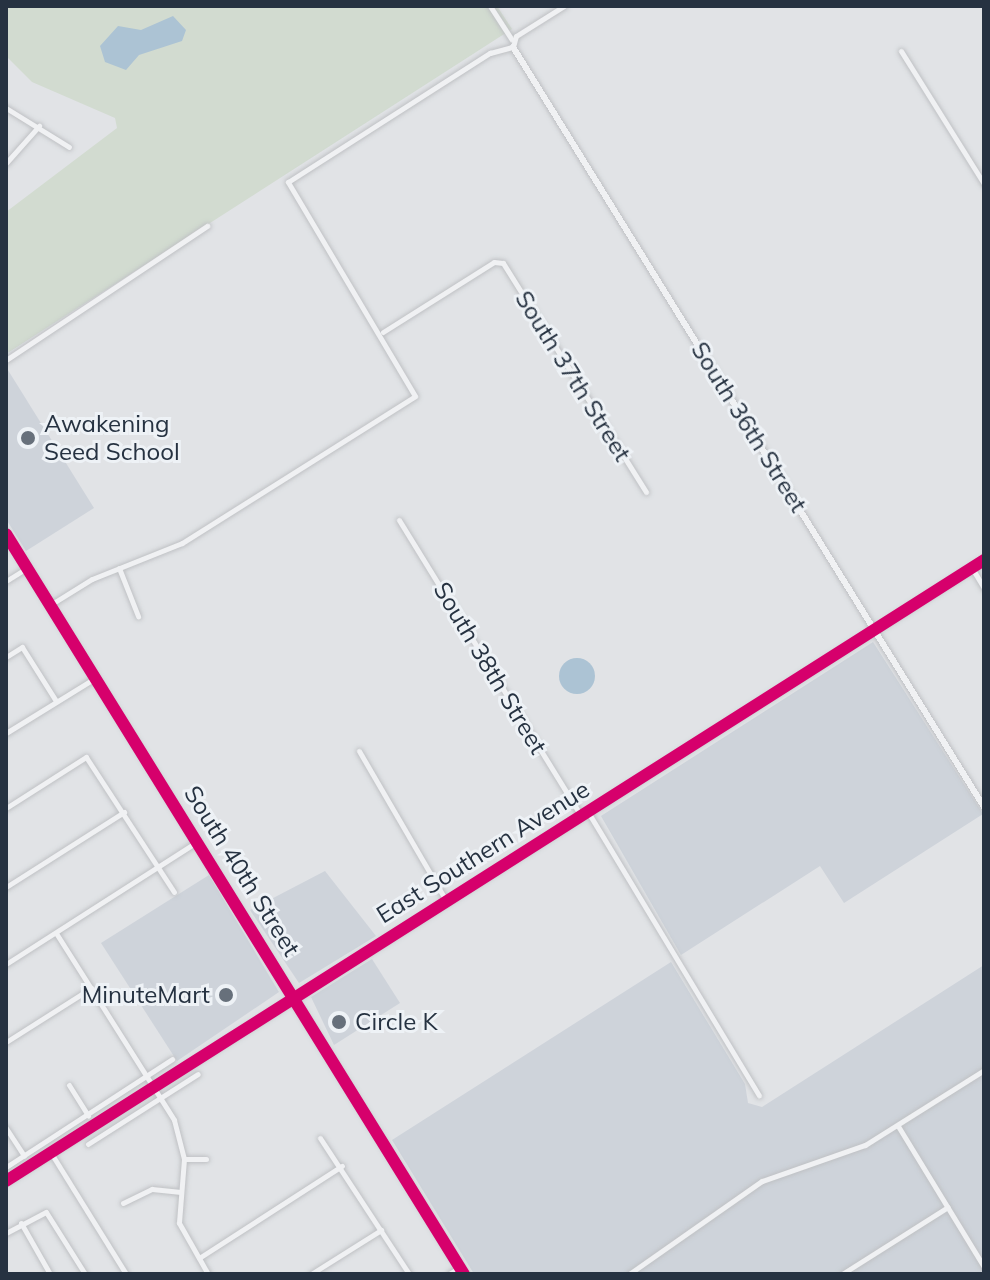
<!DOCTYPE html>
<style>
body{margin:0}
#map{position:relative;width:990px;height:1280px;overflow:hidden;background:#e1e3e6;font-family:Mulish,sans-serif}
div>[style]{position:absolute}
.built>*{inset:0;background:#ced3da}
.green>*{inset:0;background:#d2dbd0}
.water>*{inset:0;background:#acc3d4}
.round{border-radius:50%}
.roads{filter:drop-shadow(0 0 2px #bfc1c4) drop-shadow(0 0 2px #bfc1c4)}
.minor>*{height:5px;margin:-2.5px;padding:0 2.5px;transform-origin:2.5px;border-radius:2.5px;background:#f0f1f3}
.tertiary>*{height:6px;margin:-3px;padding:0 3px;transform-origin:3px;border-radius:3px;background:#f0f1f3}
.secondary>*{height:7px;margin:-3.5px;padding:0 3.5px;transform-origin:3.5px;border-radius:3.5px;background:#adb1b8}
.cycleway>*{height:12px;margin:-6px;padding:0 6px;transform-origin:6px;border-radius:6px;background:#d6006c}
.dots>*{width:22px;height:22px;translate:-50% -50%;box-sizing:border-box;border:4px solid #eef2f6;border-radius:50%}
span{translate:-50% -50%;white-space:nowrap;text-align:center;line-height:1.15;-webkit-text-stroke:6px #eef2f6;paint-order:stroke}
.street-label{font-size:24px;color:#263241}
.poi-label{font-size:24px;color:#263241}
.left{translate:0 -50%;text-align:left}
.right{translate:-100% -50%;text-align:right}
.frame{position:absolute;inset:0;border:8px solid #263241;pointer-events:none}
</style>
<div id="map">
<div class="built">
<div style="clip-path:polygon(6px 367px,94px 508px,26px 551px,6px 519px)"></div>
<div style="clip-path:polygon(873px 642px,983px 814px,844px 903px,820px 866px,681px 955px,601px 816px)"></div>
<div style="clip-path:polygon(325px 871px,376px 936px,299px 983px,250px 910px)"></div>
<div style="clip-path:polygon(209px 875px,279px 992px,177px 1061px,101px 943px)"></div>
<div style="clip-path:polygon(372px 959px,400px 1003px,334px 1045px,311px 997px)"></div>
<div style="clip-path:polygon(671px 962px,745px 1084px,748px 1103px,762px 1107px,984px 965px,984px 1274px,474px 1274px,392px 1140px)"></div>
</div>
<div class="green">
<div style="clip-path:polygon(6px 6px,497px 6px,512px 29px,6px 354px,6px 212px,117px 128px,115px 118px,32px 82px,6px 56px)"></div>
</div>
<div class="water">
<div style="clip-path:polygon(173px 16px,186px 30px,182px 41px,139px 55px,126px 70px,105px 62px,100px 46px,118px 26px,141px 30px)"></div>
<div class="round" style="left:559px;top:658px;width:36px;height:36px"></div>
</div>
<div class="roads">
<div class="minor">
<div style="left:490px;top:6px;width:40px;rotate:57.1deg"></div>
<div style="left:901px;top:51px;width:157px;rotate:58deg"></div>
<div style="left:6px;top:108px;width:74px;rotate:31.8deg"></div>
<div style="left:6px;top:163px;width:50px;rotate:-48.3deg"></div>
<div style="left:383px;top:332px;width:131px;rotate:-32.2deg"></div>
<div style="left:494px;top:262px;width:9px;rotate:6deg"></div>
<div style="left:503px;top:263px;width:270px;rotate:58deg"></div>
<div style="left:6px;top:360px;width:242px;rotate:-33.7deg"></div>
<div style="left:399px;top:520px;width:347px;rotate:58.4deg"></div>
<div style="left:119px;top:568px;width:52px;rotate:68.4deg"></div>
<div style="left:972px;top:568px;width:23px;rotate:59deg"></div>
<div style="left:6px;top:581px;width:25px;rotate:-32deg"></div>
<div style="left:50px;top:605px;width:49px;rotate:-31.8deg"></div>
<div style="left:92px;top:579px;width:97px;rotate:-21.8deg"></div>
<div style="left:182px;top:543px;width:275px;rotate:-32.2deg"></div>
<div style="left:415px;top:396px;width:249px;rotate:-120.7deg"></div>
<div style="left:288px;top:182px;width:240px;rotate:-32.6deg"></div>
<div style="left:490px;top:53px;width:24px;rotate:-15deg"></div>
<div style="left:513px;top:47px;width:11px;rotate:-75deg"></div>
<div style="left:516px;top:36px;width:57px;rotate:-32deg"></div>
<div style="left:6px;top:657px;width:19px;rotate:-32deg"></div>
<div style="left:22px;top:647px;width:64px;rotate:57.8deg"></div>
<div style="left:6px;top:733px;width:105px;rotate:-31.7deg"></div>
<div style="left:359px;top:751px;width:175px;rotate:59.8deg"></div>
<div style="left:6px;top:808px;width:95px;rotate:-32.5deg"></div>
<div style="left:86px;top:757px;width:161px;rotate:56.9deg"></div>
<div style="left:588px;top:812px;width:331px;rotate:58.9deg"></div>
<div style="left:6px;top:887px;width:140px;rotate:-32.4deg"></div>
<div style="left:56px;top:933px;width:221px;rotate:57.7deg"></div>
<div style="left:174px;top:1120px;width:40px;rotate:75.6deg"></div>
<div style="left:184px;top:1159px;width:64px;rotate:94.5deg"></div>
<div style="left:179px;top:1223px;width:59px;rotate:60.4deg"></div>
<div style="left:6px;top:964px;width:227px;rotate:-32.6deg"></div>
<div style="left:6px;top:1042px;width:101px;rotate:-32.4deg"></div>
<div style="left:69px;top:1085px;width:36px;rotate:58deg"></div>
<div style="left:898px;top:1126px;width:165px;rotate:58.6deg"></div>
<div style="left:6px;top:1128px;width:33px;rotate:57deg"></div>
<div style="left:320px;top:1138px;width:163px;rotate:56.8deg"></div>
<div style="left:88px;top:1144px;width:130px;rotate:-32.5deg"></div>
<div style="left:51px;top:1153px;width:142px;rotate:58.2deg"></div>
<div style="left:184px;top:1159px;width:22px"></div>
<div style="left:6px;top:1167px;width:198px;rotate:-33deg"></div>
<div style="left:123px;top:1203px;width:32px;rotate:-26deg"></div>
<div style="left:152px;top:1189px;width:29px;rotate:6deg"></div>
<div style="left:21px;top:1223px;width:59px;rotate:60.4deg"></div>
<div style="left:6px;top:1233px;width:45px;rotate:-27.7deg"></div>
<div style="left:46px;top:1212px;width:73px;rotate:57.8deg"></div>
<div style="left:199px;top:1258px;width:170px;rotate:-32.8deg"></div>
<div style="left:311px;top:1274px;width:83px;rotate:-32.2deg"></div>
<div style="left:449px;top:1274px;width:13px;rotate:-32deg"></div>
<div style="left:629px;top:1274px;width:162px;rotate:-35deg"></div>
<div style="left:762px;top:1181px;width:109px;rotate:-19.3deg"></div>
<div style="left:865px;top:1145px;width:141px;rotate:-32.2deg"></div>
<div style="left:842px;top:1274px;width:125px;rotate:-32.3deg"></div>
</div>
<div class="tertiary">
<div style="left:513px;top:47px;width:894px;rotate:58.21deg"></div>
</div>
<div class="secondary">
<div style="left:6px;top:534px;width:870px;rotate:58.25deg"></div>
<div style="left:6px;top:1181px;width:1159px;rotate:-32.41deg"></div>
</div>
</div>
<div class="cycleway">
<div style="left:6px;top:534px;width:870px;rotate:58.25deg"></div>
<div style="left:6px;top:1181px;width:1159px;rotate:-32.41deg"></div>
</div>
<div class="dots">
<div style="left:28px;top:438px;background:#67707b"></div>
<div style="left:226px;top:995px;background:#67707b"></div>
<div style="left:339px;top:1022px;background:#67707b"></div>
</div>
<div class="street-label">
<span style="left:573px;top:376px;rotate:58deg">South 37th Street</span>
<span style="left:749px;top:427px;rotate:58deg">South 36th Street</span>
<span style="left:490px;top:668px;rotate:59deg">South 38th Street</span>
<span style="left:483px;top:852px;rotate:-32deg">East Southern Avenue</span>
<span style="left:242px;top:871px;rotate:58deg">South 40th Street</span>
</div>
<div class="poi-label">
<span class="left" style="left:44px;top:438px">Awakening<br>Seed School</span>
<span class="right" style="left:210px;top:995px">MinuteMart</span>
<span class="left" style="left:355px;top:1022px">Circle K</span>
</div>
<div class="frame"></div>
</div>
